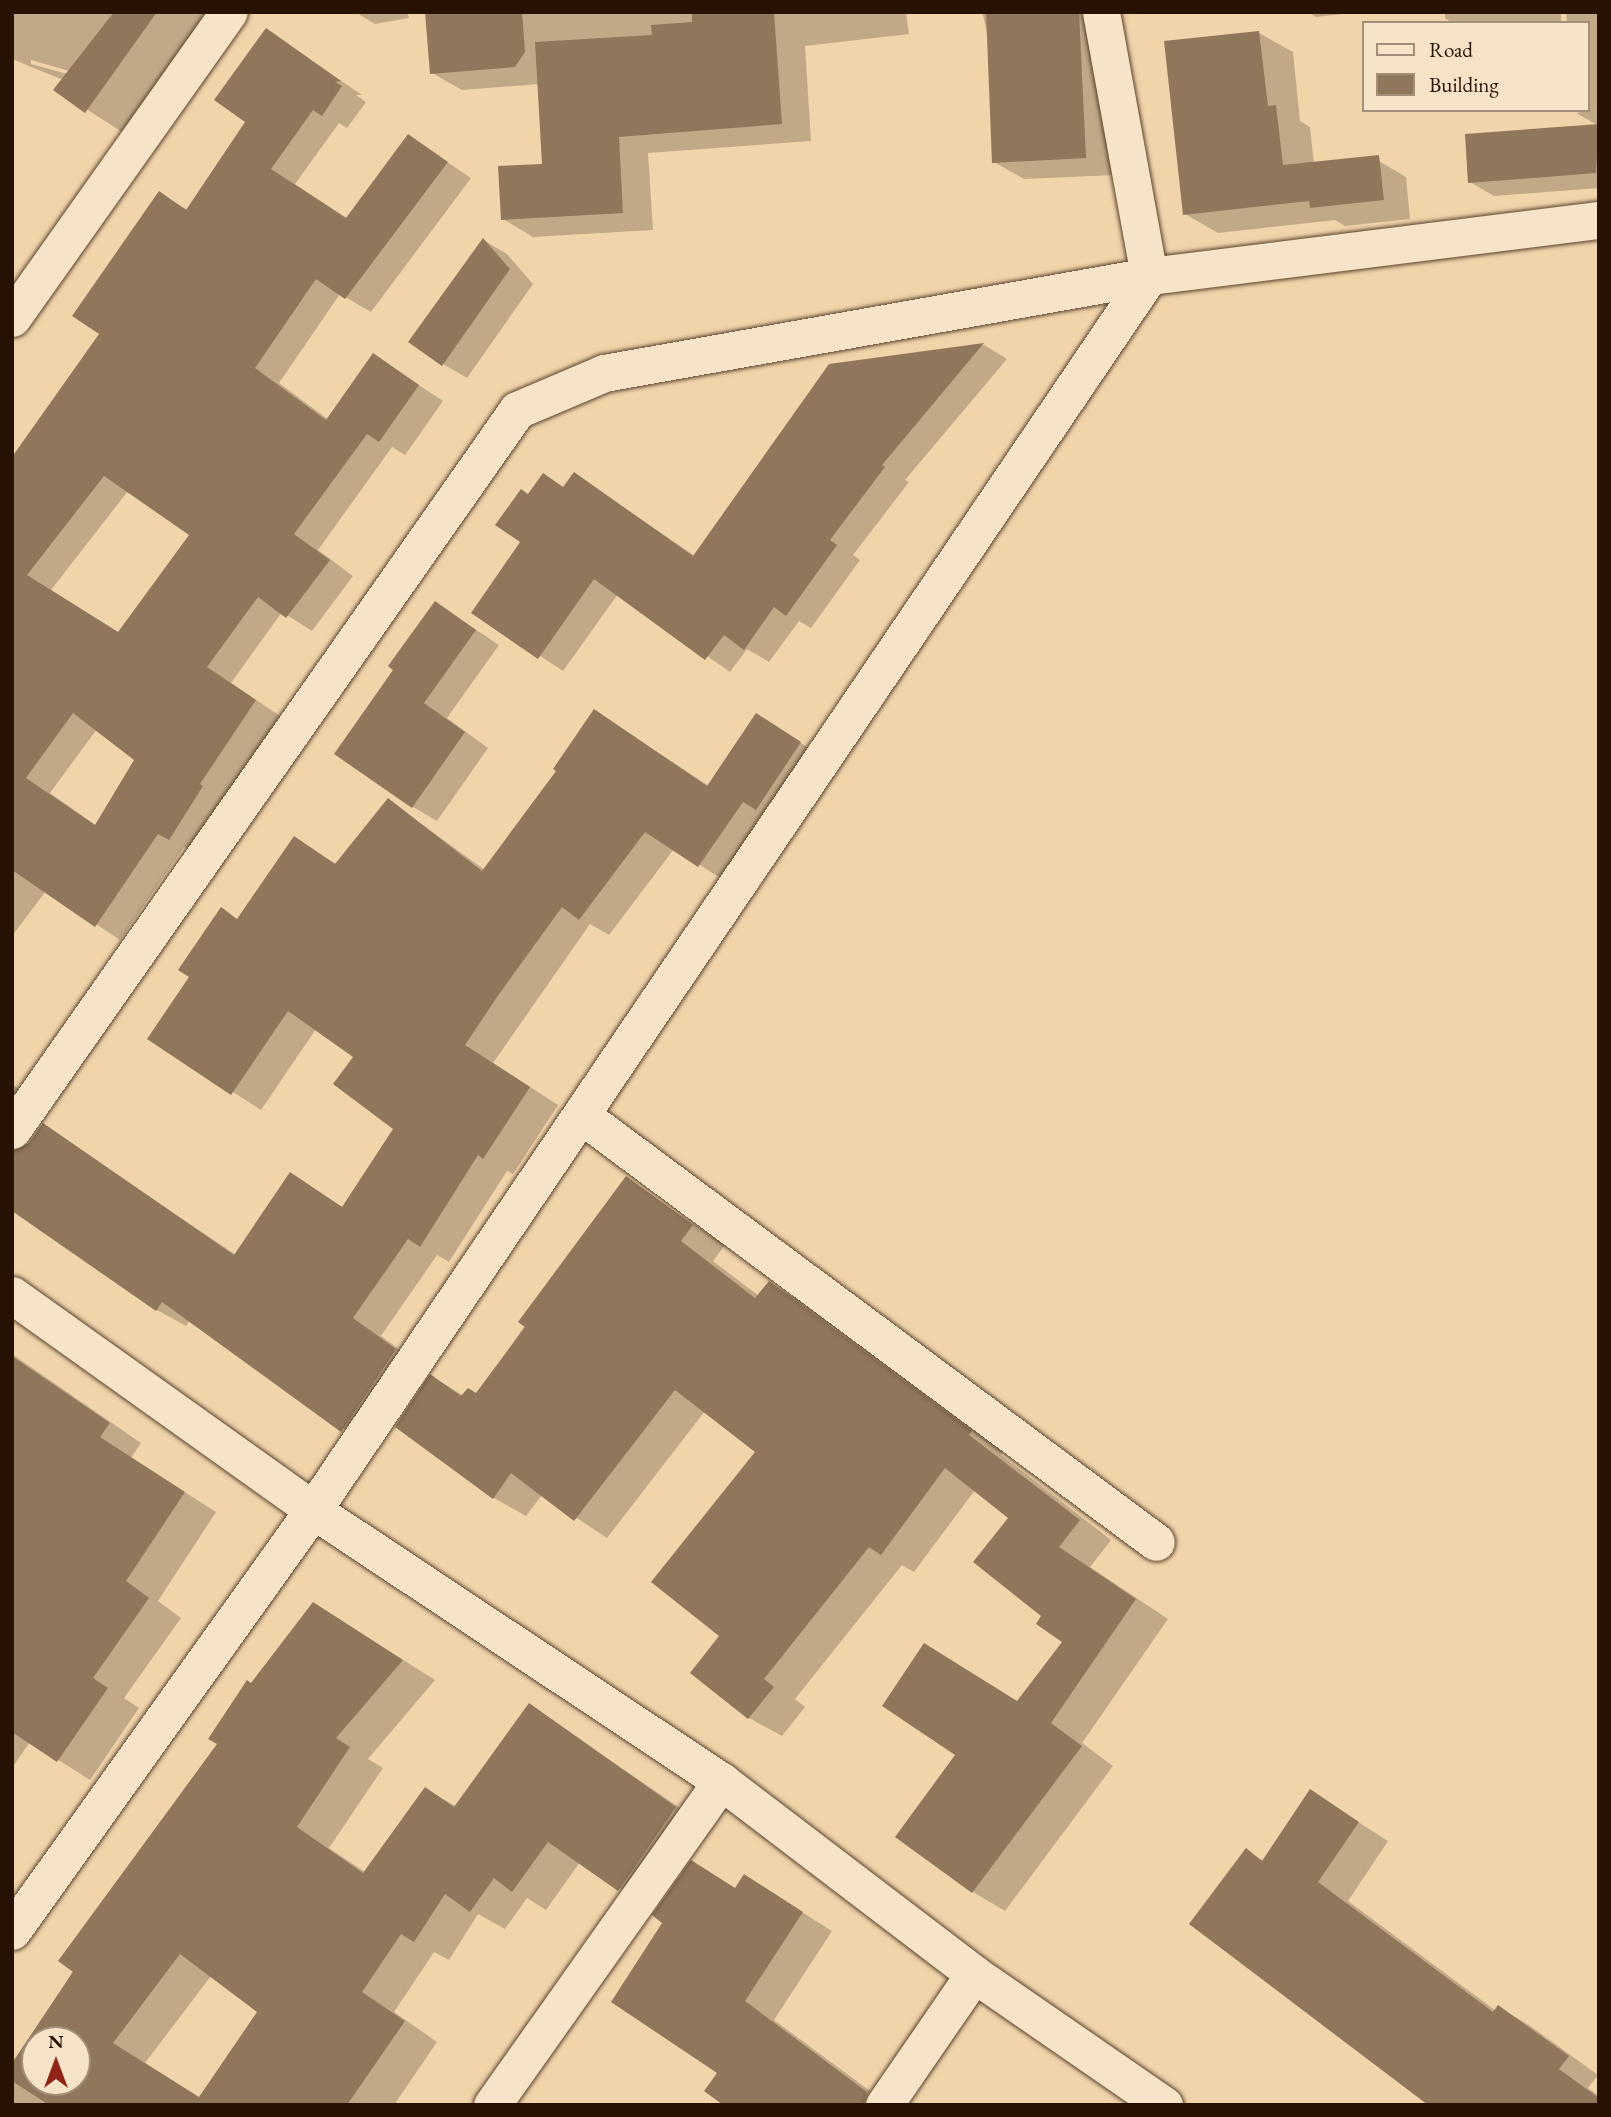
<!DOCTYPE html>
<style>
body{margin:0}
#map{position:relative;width:1611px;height:2117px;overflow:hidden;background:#f2d4ab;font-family:"EB Garamond",serif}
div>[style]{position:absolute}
.shadow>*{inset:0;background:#0003}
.building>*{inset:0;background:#90765a}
.roads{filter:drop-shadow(0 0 2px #59422d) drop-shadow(0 0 2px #59422d)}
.street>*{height:37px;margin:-18.5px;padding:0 18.5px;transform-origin:18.5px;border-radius:18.5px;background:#f7e3c8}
span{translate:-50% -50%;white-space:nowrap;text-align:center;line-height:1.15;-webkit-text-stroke:7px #f7e3c8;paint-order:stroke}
.frame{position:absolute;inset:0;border:14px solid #261103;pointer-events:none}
.legend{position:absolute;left:1362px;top:21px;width:228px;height:91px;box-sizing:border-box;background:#f7e3c8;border:2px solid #a38f79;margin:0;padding:9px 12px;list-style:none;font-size:21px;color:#261103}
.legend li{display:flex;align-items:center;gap:14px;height:35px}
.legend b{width:35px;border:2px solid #a38f79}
.north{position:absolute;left:21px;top:2026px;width:70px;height:70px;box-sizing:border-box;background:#f7e3c8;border:2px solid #a38f79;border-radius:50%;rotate:0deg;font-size:19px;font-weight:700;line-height:28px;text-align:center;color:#261103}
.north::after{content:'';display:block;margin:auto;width:24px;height:32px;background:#8f2418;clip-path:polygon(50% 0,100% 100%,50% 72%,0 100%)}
</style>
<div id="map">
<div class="shadow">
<div style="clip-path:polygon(evenodd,12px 12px,207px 12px,122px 132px,55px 89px,63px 80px,12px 59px,12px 12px,31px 60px,76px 73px,75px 76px,31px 64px,31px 60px)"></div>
<div style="clip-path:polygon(355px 12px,407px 12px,409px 18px,375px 24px)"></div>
<div style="clip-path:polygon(427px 12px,906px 12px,909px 34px,805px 46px,811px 141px,648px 153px,653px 230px,533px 237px,503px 219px,544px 165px,539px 84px,462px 90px,432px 73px)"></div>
<div style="clip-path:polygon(982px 12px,1108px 12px,1115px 175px,1024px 179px,994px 162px,988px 36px)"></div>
<div style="clip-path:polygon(1308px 12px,1361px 12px,1316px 17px)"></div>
<div style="clip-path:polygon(1445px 12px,1561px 12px,1561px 23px,1452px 23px,1445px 18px)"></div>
<div style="clip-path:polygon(1566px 12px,1599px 12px,1599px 126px,1576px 113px,1588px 110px,1588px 23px,1567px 23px)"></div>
<div style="clip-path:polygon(evenodd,266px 30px,362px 95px,356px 95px,366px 102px,347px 128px,339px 123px,295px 184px,348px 219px,408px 136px,471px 178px,371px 312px,340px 294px,279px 383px,329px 420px,373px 355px,443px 401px,405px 455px,392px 447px,318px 550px,353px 576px,312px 631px,282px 612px,231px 683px,280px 716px,195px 853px,184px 847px,120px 940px,46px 891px,12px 936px,12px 460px,101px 334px,160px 194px,188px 210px,248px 122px,266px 30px,128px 491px,192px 535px,119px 633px,51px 590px,128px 491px,266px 30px,97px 729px,137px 760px,97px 826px,50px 793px,97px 729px)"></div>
<div style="clip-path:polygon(1259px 33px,1293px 52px,1300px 121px,1310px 127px,1314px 164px,1372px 157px,1406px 177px,1410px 219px,1345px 226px,1335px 220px,1218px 233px,1185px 214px)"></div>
<div style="clip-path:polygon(1592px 127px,1599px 131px,1599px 188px,1494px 196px,1470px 182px)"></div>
<div style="clip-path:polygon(483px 240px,507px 254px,533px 284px,467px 378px,443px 364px)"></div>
<div style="clip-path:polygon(984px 345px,1007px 359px,905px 480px,909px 482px,853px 555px,860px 560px,811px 628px,799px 621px,769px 662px,747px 649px,730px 672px,618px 594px,563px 671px,474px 612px,522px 542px,529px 495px,543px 475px,565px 488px,574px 474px,695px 556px,830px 366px)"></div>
<div style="clip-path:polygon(436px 603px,499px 645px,447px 718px,488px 748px,437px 821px,413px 807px,396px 670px)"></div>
<div style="clip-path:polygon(595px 711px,709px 786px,756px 715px,828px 760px,727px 882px,674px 849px,609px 935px,590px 924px,493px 1063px,558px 1105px,513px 1174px,507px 1171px,449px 1262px,437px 1255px,381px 1336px,424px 1367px,370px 1447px,190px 1320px,186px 1326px,157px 1310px,14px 1210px,12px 1084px,44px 1106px,20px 1145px,22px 1151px,43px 1125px,236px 1255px,291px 1175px,344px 1208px,395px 1129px,356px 1057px,316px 1029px,261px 1110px,150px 1039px,192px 977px,221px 910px,238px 920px,294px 838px,338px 865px,388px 800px,485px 870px,559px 770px)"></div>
<div style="clip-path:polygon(626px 1179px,725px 1245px,713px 1261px,759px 1296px,769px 1283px,802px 1302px,1003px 1451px,1001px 1455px,1111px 1540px,1090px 1567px,1168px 1619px,1082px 1743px,1113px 1766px,1005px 1911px,973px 1892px,1019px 1702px,1064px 1641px,1043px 1615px,1011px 1518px,975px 1490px,914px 1572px,902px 1565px,795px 1699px,805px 1707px,782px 1736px,749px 1718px,692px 1672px,722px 1636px,758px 1452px,705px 1411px,607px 1538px,542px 1495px,526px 1516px,494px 1498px,431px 1376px,464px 1396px,477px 1395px)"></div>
<div style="clip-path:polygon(12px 1354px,141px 1443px,131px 1458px,216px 1512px,158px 1601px,181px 1618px,124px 1698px,139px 1708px,90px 1780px,30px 1742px,12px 1768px)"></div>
<div style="clip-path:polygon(evenodd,346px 1624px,435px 1680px,368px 1759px,383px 1768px,329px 1848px,365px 1872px,426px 1789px,457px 1807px,529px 1705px,708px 1827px,652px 1909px,580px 1862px,546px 1910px,527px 1898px,505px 1929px,478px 1914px,449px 1960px,434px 1952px,394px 2012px,437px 2042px,394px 2105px,12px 2105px,12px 2066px,219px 1744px,251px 1685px,346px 1624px,211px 1976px,259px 2012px,200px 2098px,145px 2063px,211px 1976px,346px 1624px,35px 2040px,77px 2040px,77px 2082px,35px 2082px,35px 2040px)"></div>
<div style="clip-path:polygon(1311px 1792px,1388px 1841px,1348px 1901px,1496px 2011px,1499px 2008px,1529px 2025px,1598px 2075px,1588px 2088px,1599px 2096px,1599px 2105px,1246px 1851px,1264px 1861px)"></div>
<div style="clip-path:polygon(692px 1862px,736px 1889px,744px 1876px,832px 1931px,774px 2020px,889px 2105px,726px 2105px,720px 2072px,665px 1922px)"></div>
</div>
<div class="building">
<div style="clip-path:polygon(114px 12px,157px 12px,85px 113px,53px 90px)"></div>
<div style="clip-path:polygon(425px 12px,522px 12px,525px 52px,515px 67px,430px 74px)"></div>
<div style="clip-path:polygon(692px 12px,774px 12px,782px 124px,619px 137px,623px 213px,501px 220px,498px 166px,542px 164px,535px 42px,652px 35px,651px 25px,692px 22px)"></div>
<div style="clip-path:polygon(986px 12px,1079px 12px,1086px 158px,992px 163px)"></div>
<div style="clip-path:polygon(evenodd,266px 28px,341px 81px,335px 82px,342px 86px,322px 116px,313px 110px,271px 169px,346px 218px,408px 134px,448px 162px,345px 299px,316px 279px,255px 368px,326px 420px,373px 353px,419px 385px,379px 442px,367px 434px,294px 534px,330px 560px,286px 618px,258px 597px,207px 667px,256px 700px,200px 784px,203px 786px,169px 840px,158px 834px,95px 927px,12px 870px,12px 457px,99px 334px,72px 316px,159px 191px,186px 210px,245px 122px,214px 100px,266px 28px,104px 476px,189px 535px,118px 632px,27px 575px,104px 476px,266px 28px,73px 713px,134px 760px,95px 825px,26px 778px,73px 713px)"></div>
<div style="clip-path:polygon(1259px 31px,1268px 106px,1276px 105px,1283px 165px,1379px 155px,1384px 200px,1310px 208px,1309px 201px,1183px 215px,1164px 41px)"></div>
<div style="clip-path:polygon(1599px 124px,1596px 173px,1468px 183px,1465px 134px)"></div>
<div style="clip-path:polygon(483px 238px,510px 269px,442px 366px,408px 342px)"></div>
<div style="clip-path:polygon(984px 343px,882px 465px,885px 467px,830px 540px,837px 545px,786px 616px,774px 607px,744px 650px,724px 635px,705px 660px,594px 579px,538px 659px,471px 613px,520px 542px,495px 525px,521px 489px,528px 494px,543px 473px,563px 487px,574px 472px,693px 556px,829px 364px)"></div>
<div style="clip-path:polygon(435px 601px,476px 630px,424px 703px,465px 732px,412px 808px,334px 754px,393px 670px,388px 666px)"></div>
<div style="clip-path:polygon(594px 709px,707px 786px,756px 713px,801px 742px,756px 810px,743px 802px,698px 867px,645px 832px,579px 920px,562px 907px,497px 997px,465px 1045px,530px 1087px,483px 1159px,478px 1155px,420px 1247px,408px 1239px,353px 1318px,396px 1349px,341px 1432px,162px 1302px,156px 1311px,12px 1211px,12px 1151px,29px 1143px,43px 1123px,234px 1255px,290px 1172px,342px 1207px,393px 1129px,333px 1084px,353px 1057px,288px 1011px,231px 1095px,147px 1039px,189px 977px,178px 970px,221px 907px,237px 919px,294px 836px,335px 864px,388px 798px,482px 871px,556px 771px,553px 769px)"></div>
<div style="clip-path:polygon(626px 1176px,693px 1225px,681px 1241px,755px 1298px,769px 1281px,972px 1431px,969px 1435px,1080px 1520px,1059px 1547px,1136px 1599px,1051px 1723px,1082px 1746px,972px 1893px,895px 1837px,955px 1755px,882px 1706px,924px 1643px,1017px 1701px,1062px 1642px,1036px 1624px,1041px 1616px,973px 1562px,1008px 1518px,945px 1468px,881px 1555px,869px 1547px,764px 1679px,774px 1687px,748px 1719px,690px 1673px,719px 1636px,651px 1582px,755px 1452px,675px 1390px,574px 1521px,511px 1473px,493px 1499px,395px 1427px,430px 1374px,461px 1396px,468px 1388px,476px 1393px,525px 1327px,518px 1322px)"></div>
<div style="clip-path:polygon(12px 1356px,110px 1423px,100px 1437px,185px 1492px,126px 1581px,149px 1598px,93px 1678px,108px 1688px,57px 1762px,12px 1732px)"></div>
<div style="clip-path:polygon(evenodd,313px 1602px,403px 1660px,336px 1738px,350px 1747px,297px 1827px,363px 1873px,425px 1787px,454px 1807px,529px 1703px,676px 1807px,618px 1891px,548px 1842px,512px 1892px,494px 1878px,470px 1912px,445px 1894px,414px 1942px,401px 1934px,362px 1992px,405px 2021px,347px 2105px,49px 2105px,12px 2081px,12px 2063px,73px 1972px,58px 1961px,217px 1744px,208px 1739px,247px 1680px,251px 1683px,313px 1602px,180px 1954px,257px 2012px,199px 2097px,113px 2043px,180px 1954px,313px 1602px,35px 2040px,77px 2040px,77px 2082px,35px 2082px,35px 2040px)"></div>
<div style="clip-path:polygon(1310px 1789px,1359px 1822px,1318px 1882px,1493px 2012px,1498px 2005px,1569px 2056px,1559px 2069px,1599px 2098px,1599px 2105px,1428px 2105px,1189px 1924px,1246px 1848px,1262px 1861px)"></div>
<div style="clip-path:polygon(691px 1860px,735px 1888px,744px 1874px,803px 1912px,745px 2001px,867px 2092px,863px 2105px,723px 2105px,704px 2091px,717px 2073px,611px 2002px,662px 1923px,652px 1915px)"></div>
</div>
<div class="roads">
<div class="street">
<div style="left:12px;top:318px;width:375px;rotate:-54.7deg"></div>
<div style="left:581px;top:1115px;width:716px;rotate:36.6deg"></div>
<div style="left:12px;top:1130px;width:879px;rotate:-54.95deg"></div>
<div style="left:517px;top:410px;width:95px;rotate:-23deg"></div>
<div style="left:604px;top:373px;width:554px;rotate:-10.09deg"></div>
<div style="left:1149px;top:276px;width:453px;rotate:-7.1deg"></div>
<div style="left:12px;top:1295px;width:370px;rotate:35.5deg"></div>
<div style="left:313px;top:1510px;width:490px;rotate:33.6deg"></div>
<div style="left:721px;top:1781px;width:318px;rotate:37.3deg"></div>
<div style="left:974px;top:1974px;width:231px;rotate:34.6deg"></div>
<div style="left:12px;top:1931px;width:518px;rotate:-54.44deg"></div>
<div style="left:313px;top:1510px;width:1491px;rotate:-55.88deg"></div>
<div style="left:1149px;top:276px;width:268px;rotate:-100.3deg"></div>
<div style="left:492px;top:2105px;width:397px;rotate:-54.7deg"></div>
<div style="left:884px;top:2105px;width:159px;rotate:-55.5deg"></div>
</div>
</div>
<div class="frame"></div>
<ul class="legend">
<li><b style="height:9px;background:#f7e3c8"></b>Road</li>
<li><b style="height:19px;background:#90765a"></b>Building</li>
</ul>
<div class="north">N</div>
</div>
